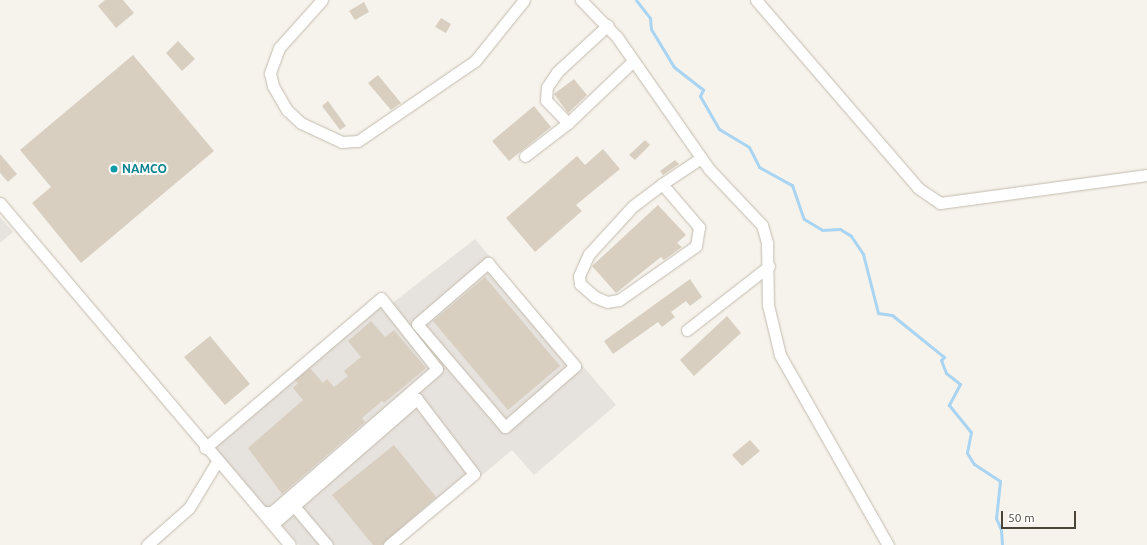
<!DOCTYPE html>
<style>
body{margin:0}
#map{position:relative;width:1147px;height:545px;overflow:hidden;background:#f6f3ec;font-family:Ubuntu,sans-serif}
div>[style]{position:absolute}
.industrial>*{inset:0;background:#e6e2dd}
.stream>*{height:3px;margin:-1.5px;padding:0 1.5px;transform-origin:1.5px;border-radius:1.5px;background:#a9d4f2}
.building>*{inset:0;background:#d8cfc1}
.roads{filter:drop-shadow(0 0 1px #c2bbae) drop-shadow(0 0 1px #c2bbae)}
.minor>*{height:11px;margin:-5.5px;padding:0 5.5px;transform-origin:5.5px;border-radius:5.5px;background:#fff}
.dots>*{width:11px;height:11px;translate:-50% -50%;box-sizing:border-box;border:2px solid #fff;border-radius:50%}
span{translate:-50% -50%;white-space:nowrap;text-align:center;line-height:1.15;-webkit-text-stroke:4px #fff;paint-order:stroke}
.culture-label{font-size:12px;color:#0d838f;font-weight:700}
.left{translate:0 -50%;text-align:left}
.scale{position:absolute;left:1001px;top:511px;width:75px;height:18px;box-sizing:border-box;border:2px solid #4b4439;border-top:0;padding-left:5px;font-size:12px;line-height:14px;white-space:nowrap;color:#4b4439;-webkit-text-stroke:3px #fff;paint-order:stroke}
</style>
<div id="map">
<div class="industrial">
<div style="clip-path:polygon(0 217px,13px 232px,0 243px)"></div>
<div style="clip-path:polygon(475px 239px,616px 405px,534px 475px,512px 450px,399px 545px,299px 545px,209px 442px,379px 293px,390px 305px)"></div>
</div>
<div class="stream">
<div style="left:636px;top:0;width:23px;rotate:52deg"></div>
<div style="left:650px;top:18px;width:11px;rotate:85deg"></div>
<div style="left:651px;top:29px;width:44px;rotate:58.8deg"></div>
<div style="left:674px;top:67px;width:37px;rotate:38deg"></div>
<div style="left:703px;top:90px;width:7px;rotate:117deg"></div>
<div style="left:700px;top:96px;width:38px;rotate:60deg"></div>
<div style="left:719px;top:129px;width:35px;rotate:31deg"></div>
<div style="left:749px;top:147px;width:22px;rotate:63deg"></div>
<div style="left:759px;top:167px;width:38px;rotate:29deg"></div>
<div style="left:792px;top:185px;width:36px;rotate:71deg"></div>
<div style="left:804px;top:219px;width:21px;rotate:31deg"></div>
<div style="left:822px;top:230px;width:18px;rotate:-3deg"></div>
<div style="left:840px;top:229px;width:13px;rotate:32deg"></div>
<div style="left:851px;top:236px;width:22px;rotate:56deg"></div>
<div style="left:863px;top:254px;width:61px;rotate:75.7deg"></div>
<div style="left:878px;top:313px;width:14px;rotate:8deg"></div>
<div style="left:892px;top:315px;width:67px;rotate:38.9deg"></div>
<div style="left:944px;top:357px;width:4px;rotate:135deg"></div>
<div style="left:941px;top:360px;width:14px;rotate:69deg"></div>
<div style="left:946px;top:373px;width:18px;rotate:38deg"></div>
<div style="left:960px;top:384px;width:24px;rotate:118deg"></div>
<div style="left:949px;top:405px;width:35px;rotate:51deg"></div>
<div style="left:971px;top:432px;width:21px;rotate:101deg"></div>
<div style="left:967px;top:453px;width:13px;rotate:58deg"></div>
<div style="left:974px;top:464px;width:31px;rotate:33deg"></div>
<div style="left:1000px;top:481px;width:37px;rotate:96deg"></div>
<div style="left:996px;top:518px;width:13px;rotate:67deg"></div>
<div style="left:1001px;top:530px;width:15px;rotate:86deg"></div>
</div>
<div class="building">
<div style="clip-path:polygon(105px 0,123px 0,134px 13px,116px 28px,98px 6px)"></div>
<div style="clip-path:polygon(364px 2px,369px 12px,355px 20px,349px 11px)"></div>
<div style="clip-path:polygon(441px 18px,451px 24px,446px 33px,435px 27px)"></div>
<div style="clip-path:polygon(178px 41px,195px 59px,182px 71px,166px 53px)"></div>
<div style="clip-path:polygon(133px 55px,214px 151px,81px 263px,32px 203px,51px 187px,20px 150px)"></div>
<div style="clip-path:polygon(378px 75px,401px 103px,391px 110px,368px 83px)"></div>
<div style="clip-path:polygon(574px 79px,587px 95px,568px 113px,554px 94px)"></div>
<div style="clip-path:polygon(328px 101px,346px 126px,340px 130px,322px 106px)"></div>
<div style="clip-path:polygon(534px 106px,551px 127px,509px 161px,492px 141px)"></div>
<div style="clip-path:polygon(645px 140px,650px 145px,635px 160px,629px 155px)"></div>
<div style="clip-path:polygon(603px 149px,620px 169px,576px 205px,582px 211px,535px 252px,506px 218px,577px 156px,585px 165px)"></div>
<div style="clip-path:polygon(0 154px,17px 174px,8px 182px,0 173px)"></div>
<div style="clip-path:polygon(675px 160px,679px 164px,663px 175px,660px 171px)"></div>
<div style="clip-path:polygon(658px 205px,686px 235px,677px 243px,682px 247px,664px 260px,661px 257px,616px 293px,592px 266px)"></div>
<div style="clip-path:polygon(485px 277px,560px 366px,508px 410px,433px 321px)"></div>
<div style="clip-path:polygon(690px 279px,702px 297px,690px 306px,686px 301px,671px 312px,675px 317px,662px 327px,658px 322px,613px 354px,604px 341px)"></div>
<div style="clip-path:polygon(727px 316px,741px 333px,694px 376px,680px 360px)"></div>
<div style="clip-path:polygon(371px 321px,385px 337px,394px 330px,426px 368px,384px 403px,382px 401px,362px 418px,365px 422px,282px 494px,248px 448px,303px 400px,293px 388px,298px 383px,295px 380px,310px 368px,323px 383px,327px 379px,334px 387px,348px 376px,344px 371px,361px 357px,348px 341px)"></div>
<div style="clip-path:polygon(210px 336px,250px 384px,225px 405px,184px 357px)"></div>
<div style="clip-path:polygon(750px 440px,760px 451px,742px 466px,732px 455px)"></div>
<div style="clip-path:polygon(394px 445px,436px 497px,382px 545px,373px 545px,332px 495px)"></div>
</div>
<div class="roads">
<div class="minor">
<div style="left:322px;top:0;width:64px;rotate:131.9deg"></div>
<div style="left:279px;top:48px;width:27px;rotate:110deg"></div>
<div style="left:270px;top:73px;width:13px;rotate:77deg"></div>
<div style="left:273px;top:86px;width:28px;rotate:60deg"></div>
<div style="left:287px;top:110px;width:19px;rotate:43deg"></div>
<div style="left:301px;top:123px;width:45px;rotate:24.9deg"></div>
<div style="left:342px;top:142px;width:16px;rotate:-4deg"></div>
<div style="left:358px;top:141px;width:142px;rotate:-34.4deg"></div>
<div style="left:475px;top:61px;width:78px;rotate:-51.2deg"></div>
<div style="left:581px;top:0;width:52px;rotate:45.8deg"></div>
<div style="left:617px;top:37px;width:161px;rotate:55.1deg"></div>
<div style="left:709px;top:169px;width:77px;rotate:46.6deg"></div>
<div style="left:762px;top:225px;width:19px;rotate:74deg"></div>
<div style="left:767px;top:243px;width:62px;rotate:89.1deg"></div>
<div style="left:768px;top:305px;width:51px;rotate:76.5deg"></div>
<div style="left:780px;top:355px;width:219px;rotate:60.4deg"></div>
<div style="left:756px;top:0;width:248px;rotate:49.2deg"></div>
<div style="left:918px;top:188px;width:27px;rotate:34deg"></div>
<div style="left:940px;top:203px;width:209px;rotate:-7.7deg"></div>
<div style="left:568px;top:123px;width:32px;rotate:-134deg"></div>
<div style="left:546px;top:100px;width:13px;rotate:-86deg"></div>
<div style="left:547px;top:87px;width:18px;rotate:-56deg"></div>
<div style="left:557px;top:72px;width:69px;rotate:-42.7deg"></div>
<div style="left:525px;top:156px;width:54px;rotate:-37.5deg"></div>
<div style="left:568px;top:123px;width:90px;rotate:-43.6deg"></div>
<div style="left:662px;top:184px;width:57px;rotate:49.3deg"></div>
<div style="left:699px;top:227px;width:19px;rotate:99deg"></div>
<div style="left:696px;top:246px;width:94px;rotate:145deg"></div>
<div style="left:619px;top:300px;width:12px;rotate:171deg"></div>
<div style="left:607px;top:302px;width:13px;rotate:-157deg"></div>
<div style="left:595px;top:297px;width:20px;rotate:-139deg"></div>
<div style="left:580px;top:284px;width:8px;rotate:-97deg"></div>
<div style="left:579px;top:276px;width:24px;rotate:-66deg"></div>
<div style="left:589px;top:254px;width:65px;rotate:-47.5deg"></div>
<div style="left:633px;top:206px;width:36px;rotate:-37deg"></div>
<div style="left:662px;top:184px;width:47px;rotate:-33.7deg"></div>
<div style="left:0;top:203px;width:448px;rotate:49.7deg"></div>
<div style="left:488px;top:263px;width:135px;rotate:49.8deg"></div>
<div style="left:575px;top:366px;width:93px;rotate:138.9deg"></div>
<div style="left:505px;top:427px;width:135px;rotate:-130.5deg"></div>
<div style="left:417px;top:324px;width:94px;rotate:-40.7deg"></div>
<div style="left:687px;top:330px;width:104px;rotate:-38deg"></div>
<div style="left:205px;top:448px;width:231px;rotate:-40.4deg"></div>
<div style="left:381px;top:298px;width:90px;rotate:51.7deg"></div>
<div style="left:437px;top:369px;width:218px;rotate:139.1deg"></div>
<div style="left:272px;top:512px;width:8px;rotate:180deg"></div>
<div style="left:294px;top:506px;width:51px;rotate:49.8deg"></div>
<div style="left:273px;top:524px;width:191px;rotate:-41deg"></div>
<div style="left:417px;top:399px;width:94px;rotate:52.8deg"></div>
<div style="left:474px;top:474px;width:111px;rotate:140.1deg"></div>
<div style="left:147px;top:545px;width:56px;rotate:-41.4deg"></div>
<div style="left:189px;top:508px;width:56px;rotate:-58.9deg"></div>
</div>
</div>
<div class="dots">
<div style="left:114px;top:169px;background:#0f9aa8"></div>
</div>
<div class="culture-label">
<span class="left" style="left:122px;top:169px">NAMCO</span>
</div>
<div class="scale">50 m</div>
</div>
